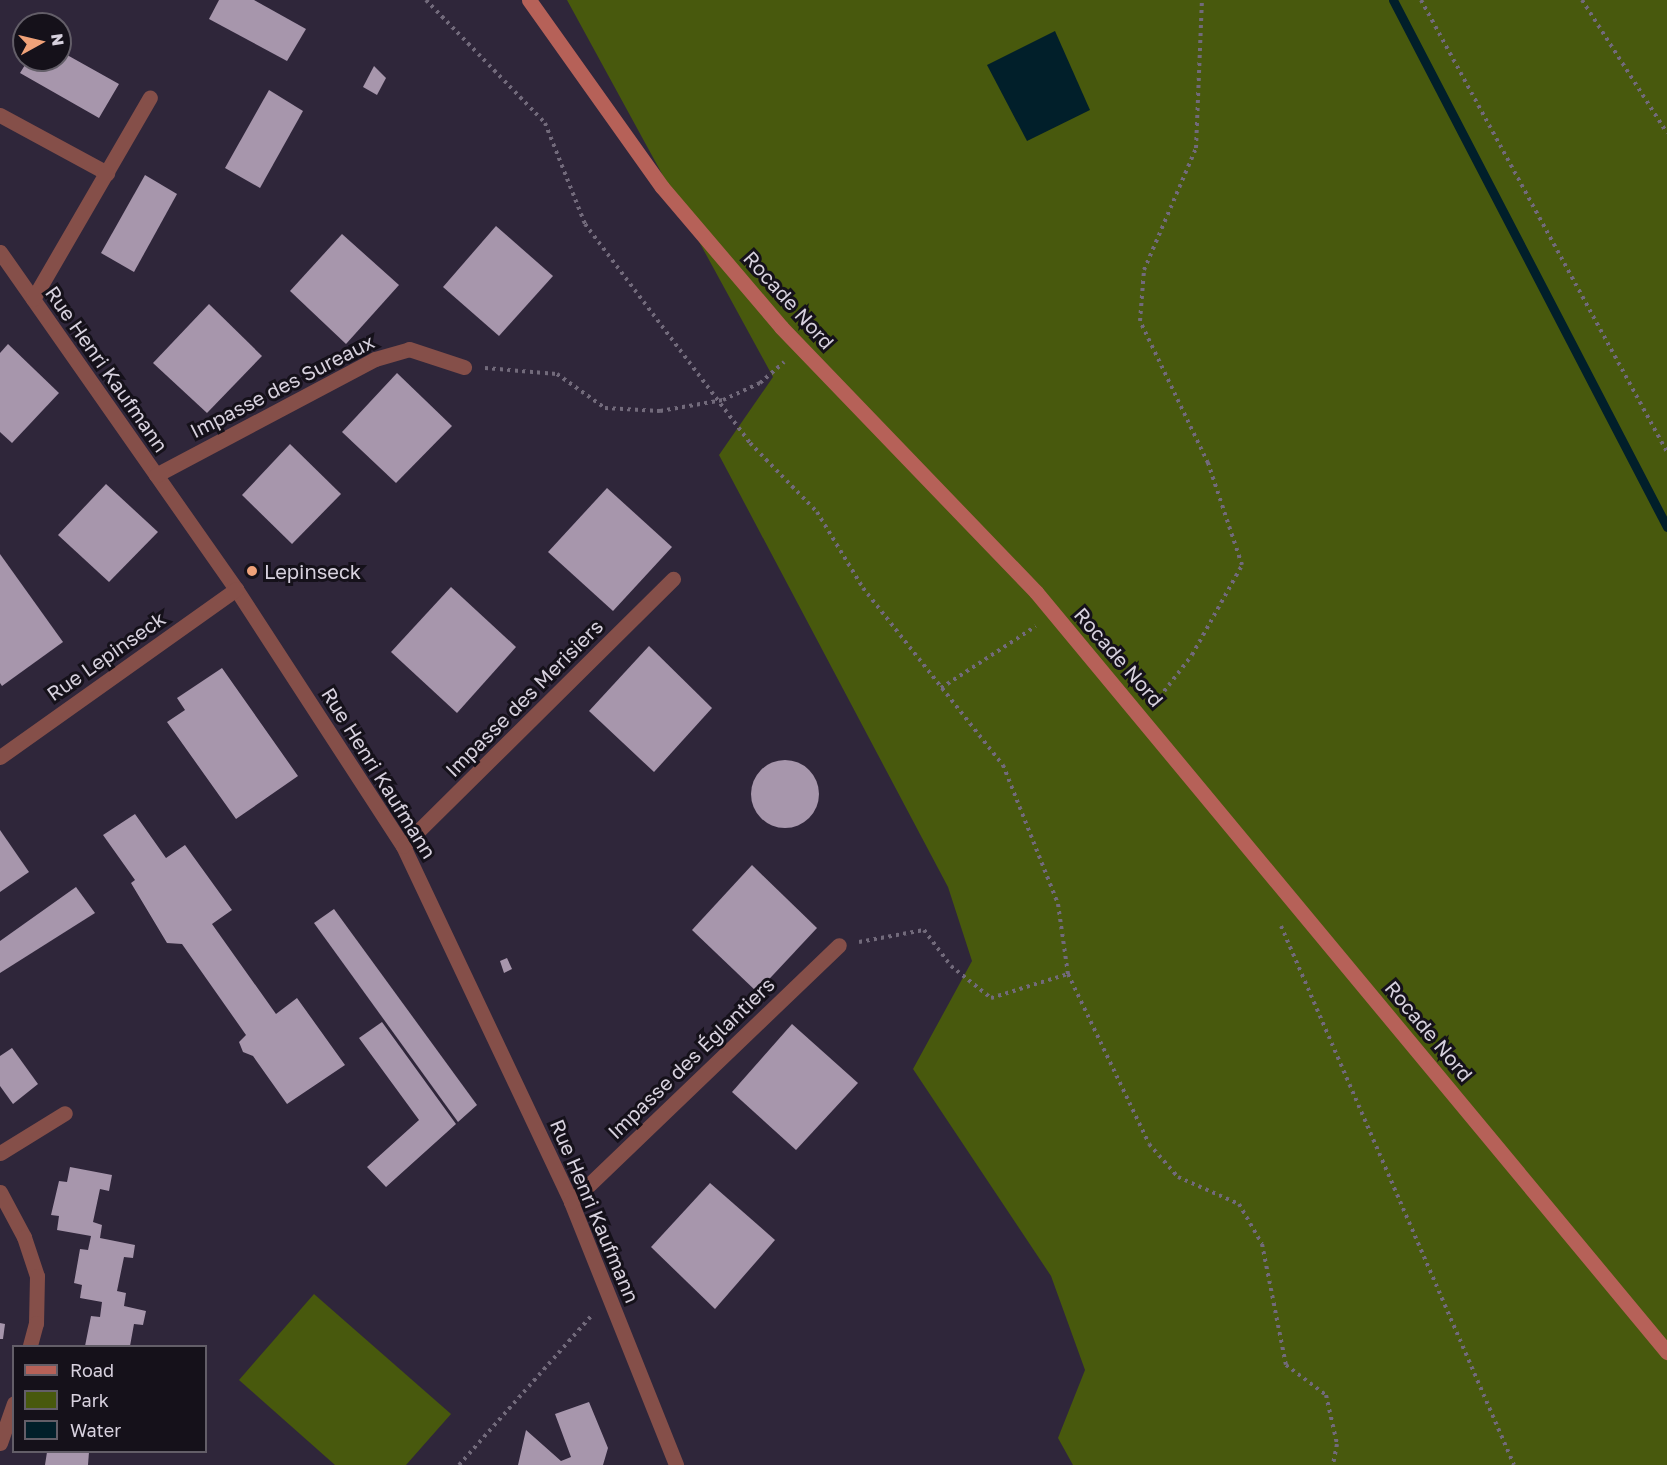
<!DOCTYPE html>
<meta charset="utf-8">
<style>
body{margin:0}
#map{position:relative;width:1667px;height:1465px;overflow:hidden;background:#2f263a;font-family:"Golos Text",sans-serif}
div>[style]{position:absolute}
.green>*{inset:0;background:#48590d}
.water>*{inset:0;background:#011f2a}
.stream>*{height:9px;margin:-4.5px;padding:0 4.5px;transform-origin:4.5px;border-radius:4.5px;background:#011f2a}
.building>*{inset:0;background:#a796ac}
.round{border-radius:50%}
.path>*{height:4px;margin-top:-2px;transform-origin:0;background:repeating-linear-gradient(90deg,#726a7b 0 3px,transparent 0 7.5px)}
.street>*{height:15px;margin:-7.5px;padding:0 7.5px;transform-origin:7.5px;border-radius:7.5px;background:#854f49}
.secondary>*{height:15px;margin:-7.5px;padding:0 7.5px;transform-origin:7.5px;border-radius:7.5px;background:#b66158}
.dots>*{width:16px;height:16px;translate:-50% -50%;box-sizing:border-box;border:3px solid #15111a;border-radius:50%}
span{translate:-50% -50%;white-space:nowrap;text-align:center;line-height:1.15;-webkit-text-stroke:6px #15111a;paint-order:stroke}
.street-label{font-size:20px;color:#d7d1de}
.poi-label{font-size:20px;color:#d7d1de}
.left{translate:0 -50%;text-align:left}
.legend{position:absolute;left:12px;top:1345px;width:195px;height:108px;box-sizing:border-box;background:#15111a;border:2px solid #635e68;margin:0;padding:8px 10px;list-style:none;font-size:18px;color:#d7d1de}
.legend li{display:flex;align-items:center;gap:12px;height:30px}
.legend b{width:30px;border:2px solid #635e68}
.north{position:absolute;left:12px;top:12px;width:60px;height:60px;box-sizing:border-box;background:#15111a;border:2px solid #635e68;border-radius:50%;rotate:82deg;font-size:16px;font-weight:700;line-height:24px;text-align:center;color:#d7d1de}
.north::after{content:'';display:block;margin:auto;width:21px;height:27px;background:#f0a279;clip-path:polygon(50% 0,100% 100%,50% 72%,0 100%)}
</style>
<div id="map">
<div class="green">
<div style="clip-path:polygon(567px 0,1667px 0,1667px 1465px,1073px 1465px,1058px 1438px,1085px 1370px,1051px 1276px,913px 1069px,972px 961px,948px 887px,719px 455px,773px 377px)"></div>
<div style="clip-path:polygon(314px 1294px,451px 1414px,406px 1465px,335px 1465px,239px 1380px)"></div>
</div>
<div class="water">
<div style="clip-path:polygon(1055px 31px,1090px 110px,1027px 141px,987px 65px)"></div>
</div>
<div class="stream">
<div style="left:1393px;top:0;width:594px;rotate:62.53deg"></div>
</div>
<div class="building">
<div style="clip-path:polygon(219px 0,254px 0,306px 29px,287px 61px,209px 19px)"></div>
<div style="clip-path:polygon(60px 51px,119px 84px,99px 118px,20px 73px,28px 60px,60px 60px)"></div>
<div style="clip-path:polygon(374px 66px,386px 78px,377px 95px,363px 87px)"></div>
<div style="clip-path:polygon(269px 90px,303px 111px,260px 188px,225px 168px)"></div>
<div style="clip-path:polygon(145px 175px,177px 194px,134px 272px,101px 253px)"></div>
<div style="clip-path:polygon(496px 226px,553px 276px,499px 336px,443px 287px)"></div>
<div style="clip-path:polygon(342px 234px,399px 285px,346px 344px,290px 291px)"></div>
<div style="clip-path:polygon(209px 304px,262px 356px,207px 413px,153px 363px)"></div>
<div style="clip-path:polygon(8px 344px,59px 393px,12px 443px,0 432px,0 353px)"></div>
<div style="clip-path:polygon(397px 373px,452px 426px,396px 483px,342px 432px)"></div>
<div style="clip-path:polygon(290px 444px,341px 494px,292px 544px,242px 495px)"></div>
<div style="clip-path:polygon(106px 484px,158px 532px,109px 582px,58px 535px)"></div>
<div style="clip-path:polygon(607px 488px,672px 547px,613px 611px,548px 552px)"></div>
<div style="clip-path:polygon(0 554px,63px 642px,2px 686px,0 683px)"></div>
<div style="clip-path:polygon(451px 587px,516px 647px,457px 713px,391px 652px)"></div>
<div style="clip-path:polygon(649px 646px,712px 708px,654px 772px,589px 711px)"></div>
<div style="clip-path:polygon(222px 668px,298px 776px,236px 819px,167px 722px,185px 710px,177px 698px)"></div>
<div class="round" style="left:751px;top:760px;width:68px;height:68px"></div>
<div style="clip-path:polygon(135px 814px,166px 858px,185px 845px,232px 910px,212px 924px,276px 1014px,297px 998px,345px 1065px,287px 1104px,253px 1056px,243px 1052px,239px 1042px,246px 1035px,182px 944px,167px 943px,131px 883px,135px 880px,103px 835px)"></div>
<div style="clip-path:polygon(0 830px,29px 872px,0 892px)"></div>
<div style="clip-path:polygon(752px 865px,817px 928px,757px 992px,692px 930px)"></div>
<div style="clip-path:polygon(76px 887px,95px 913px,0 973px,0 941px)"></div>
<div style="clip-path:polygon(334px 909px,477px 1105px,458px 1122px,314px 923px)"></div>
<div style="clip-path:polygon(507px 958px,512px 969px,504px 973px,500px 961px)"></div>
<div style="clip-path:polygon(382px 1022px,456px 1124px,386px 1187px,367px 1167px,419px 1120px,359px 1038px)"></div>
<div style="clip-path:polygon(792px 1024px,858px 1083px,796px 1150px,732px 1092px)"></div>
<div style="clip-path:polygon(12px 1048px,38px 1084px,13px 1104px,0 1086px,0 1056px)"></div>
<div style="clip-path:polygon(70px 1167px,112px 1175px,109px 1191px,100px 1189px,93px 1222px,102px 1225px,100px 1238px,135px 1245px,133px 1258px,124px 1257px,117px 1291px,126px 1293px,124px 1306px,146px 1311px,143px 1325px,134px 1324px,130px 1346px,85px 1346px,91px 1316px,100px 1317px,102px 1302px,80px 1298px,82px 1285px,74px 1283px,80px 1249px,88px 1250px,91px 1236px,57px 1230px,59px 1216px,51px 1215px,59px 1181px,67px 1182px)"></div>
<div style="clip-path:polygon(710px 1183px,775px 1240px,715px 1309px,651px 1247px)"></div>
<div style="clip-path:polygon(0 1323px,5px 1324px,3px 1339px,0 1339px)"></div>
<div style="clip-path:polygon(589px 1402px,608px 1448px,603px 1465px,518px 1465px,526px 1430px,561px 1461px,571px 1457px,555px 1414px)"></div>
<div style="clip-path:polygon(47px 1452px,89px 1452px,88px 1465px,45px 1465px)"></div>
</div>
<div class="path">
<div style="left:426px;top:0;width:171px;rotate:45.9deg"></div>
<div style="left:545px;top:123px;width:109px;rotate:68.4deg"></div>
<div style="left:585px;top:224px;width:274px;rotate:53deg"></div>
<div style="left:750px;top:443px;width:96px;rotate:45.8deg"></div>
<div style="left:817px;top:512px;width:89px;rotate:58.8deg"></div>
<div style="left:863px;top:588px;width:226px;rotate:51.7deg"></div>
<div style="left:1003px;top:765px;width:149px;rotate:68.4deg"></div>
<div style="left:1058px;top:904px;width:71px;rotate:81.9deg"></div>
<div style="left:1068px;top:974px;width:188px;rotate:64.5deg"></div>
<div style="left:1149px;top:1144px;width:44px;rotate:48.7deg"></div>
<div style="left:1178px;top:1177px;width:67px;rotate:23.9deg"></div>
<div style="left:1239px;top:1204px;width:46px;rotate:60.1deg"></div>
<div style="left:1262px;top:1244px;width:123px;rotate:78.8deg"></div>
<div style="left:1286px;top:1365px;width:50px;rotate:36.9deg"></div>
<div style="left:1326px;top:1395px;width:50px;rotate:77.3deg"></div>
<div style="left:1337px;top:1444px;width:21px;rotate:101deg"></div>
<div style="left:1421px;top:0;width:515px;rotate:61.44deg"></div>
<div style="left:1582px;top:0;width:158px;rotate:57.4deg"></div>
<div style="left:485px;top:368px;width:72px;rotate:4.8deg"></div>
<div style="left:557px;top:374px;width:59px;rotate:35.3deg"></div>
<div style="left:605px;top:408px;width:55px;rotate:3.1deg"></div>
<div style="left:660px;top:411px;width:64px;rotate:-9.9deg"></div>
<div style="left:723px;top:400px;width:41px;rotate:-24.7deg"></div>
<div style="left:760px;top:383px;width:32px;rotate:-41deg"></div>
<div style="left:941px;top:688px;width:113px;rotate:-33.1deg"></div>
<div style="left:1155px;top:703px;width:61px;rotate:-52.4deg"></div>
<div style="left:1192px;top:655px;width:103px;rotate:-60.9deg"></div>
<div style="left:1242px;top:565px;width:108px;rotate:-108.4deg"></div>
<div style="left:1208px;top:463px;width:157px;rotate:-115.6deg"></div>
<div style="left:1140px;top:321px;width:51px;rotate:-85.5deg"></div>
<div style="left:1144px;top:270px;width:133px;rotate:-66.9deg"></div>
<div style="left:1196px;top:148px;width:148px;rotate:-87.7deg"></div>
<div style="left:1281px;top:926px;width:587px;rotate:66.62deg"></div>
<div style="left:859px;top:942px;width:66px;rotate:-10.5deg"></div>
<div style="left:924px;top:930px;width:45px;rotate:53.1deg"></div>
<div style="left:951px;top:966px;width:51px;rotate:38.7deg"></div>
<div style="left:991px;top:998px;width:81px;rotate:-17.3deg"></div>
<div style="left:459px;top:1465px;width:202px;rotate:-48.4deg"></div>
</div>
<div class="street">
<div style="left:0;top:115px;width:122px;rotate:28.5deg"></div>
<div style="left:0;top:252px;width:411px;rotate:55deg"></div>
<div style="left:236px;top:589px;width:306px;rotate:57deg"></div>
<div style="left:403px;top:846px;width:394px;rotate:64.7deg"></div>
<div style="left:571px;top:1202px;width:283px;rotate:68.2deg"></div>
<div style="left:33px;top:299px;width:233px;rotate:-59.9deg"></div>
<div style="left:156px;top:475px;width:248px;rotate:-27.9deg"></div>
<div style="left:375px;top:359px;width:35px;rotate:-16deg"></div>
<div style="left:409px;top:349px;width:58px;rotate:18.1deg"></div>
<div style="left:0;top:757px;width:290px;rotate:-35.4deg"></div>
<div style="left:403px;top:846px;width:380px;rotate:-44.7deg"></div>
<div style="left:0;top:1153px;width:76px;rotate:-31.6deg"></div>
<div style="left:0;top:1192px;width:51px;rotate:61.9deg"></div>
<div style="left:24px;top:1237px;width:41px;rotate:71.6deg"></div>
<div style="left:37px;top:1276px;width:47px;rotate:91.2deg"></div>
<div style="left:36px;top:1323px;width:24px;rotate:105deg"></div>
<div style="left:571px;top:1202px;width:371px;rotate:-43.8deg"></div>
<div style="left:0;top:1443px;width:42px;rotate:-70.7deg"></div>
</div>
<div class="secondary">
<div style="left:529px;top:0;width:229px;rotate:54.6deg"></div>
<div style="left:662px;top:187px;width:184px;rotate:49.6deg"></div>
<div style="left:781px;top:327px;width:368px;rotate:46.1deg"></div>
<div style="left:1036px;top:592px;width:988px;rotate:50.3deg"></div>
</div>
<div class="dots">
<div style="left:252px;top:571px;background:#f0a279"></div>
</div>
<div class="street-label">
<span style="left:789px;top:300px;rotate:48deg">Rocade Nord</span>
<span style="left:107px;top:369px;rotate:55deg">Rue Henri Kaufmann</span>
<span style="left:282px;top:386px;rotate:-27deg">Impasse des Sureaux</span>
<span style="left:106px;top:656px;rotate:-35deg">Rue Lepinseck</span>
<span style="left:1119px;top:657px;rotate:49deg">Rocade Nord</span>
<span style="left:524px;top:698px;rotate:-45deg">Impasse des Merisiers</span>
<span style="left:379px;top:773px;rotate:58deg">Rue Henri Kaufmann</span>
<span style="left:1429px;top:1031px;rotate:50deg">Rocade Nord</span>
<span style="left:691px;top:1058px;rotate:-44deg">Impasse des Églantiers</span>
<span style="left:595px;top:1211px;rotate:67deg">Rue Henri Kaufmann</span>
</div>
<div class="poi-label">
<span class="left" style="left:264px;top:571px">Lepinseck</span>
</div>
<ul class="legend">
<li><b style="height:8px;background:#b66158"></b>Road</li>
<li><b style="height:16px;background:#48590d"></b>Park</li>
<li><b style="height:16px;background:#011f2a"></b>Water</li>
</ul>
<div class="north">N</div>
</div>
